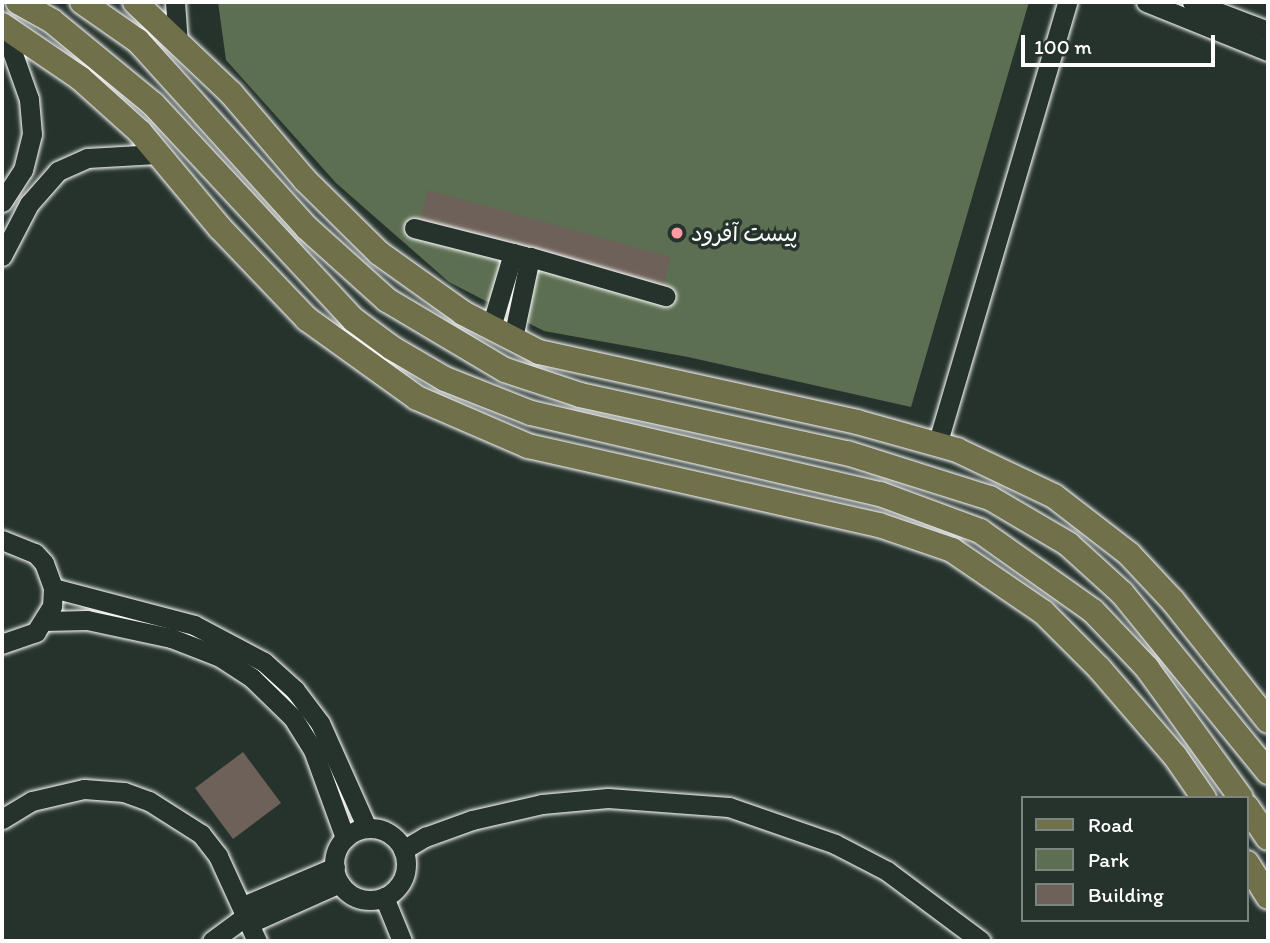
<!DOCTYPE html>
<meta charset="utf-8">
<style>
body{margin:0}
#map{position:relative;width:1270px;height:943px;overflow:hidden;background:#26332d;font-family:Itim,"Playpen Sans Arabic",sans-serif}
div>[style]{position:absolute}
.green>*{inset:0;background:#5c6f52}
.building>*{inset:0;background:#6d6159}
.roads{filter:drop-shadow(0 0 2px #fff) drop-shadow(0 0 2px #fff)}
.minor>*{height:19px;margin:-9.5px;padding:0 9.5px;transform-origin:9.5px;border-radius:9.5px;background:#26332d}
.minor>.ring{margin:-9.5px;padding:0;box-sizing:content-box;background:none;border:19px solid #26332d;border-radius:50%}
.major>*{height:24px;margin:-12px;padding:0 12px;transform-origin:12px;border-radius:12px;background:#70704a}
.dots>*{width:19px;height:19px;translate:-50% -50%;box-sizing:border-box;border:4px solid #26332d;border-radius:50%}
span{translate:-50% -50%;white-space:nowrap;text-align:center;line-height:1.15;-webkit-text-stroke:7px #26332d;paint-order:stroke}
.poi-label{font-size:23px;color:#fff}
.left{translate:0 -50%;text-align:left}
.frame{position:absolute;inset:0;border:4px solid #fff;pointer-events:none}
.legend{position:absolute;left:1021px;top:796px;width:228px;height:126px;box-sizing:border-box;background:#26332d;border:2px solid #7d8581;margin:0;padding:9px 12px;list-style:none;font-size:21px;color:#fff}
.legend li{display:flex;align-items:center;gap:14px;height:35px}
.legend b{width:35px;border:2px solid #7d8581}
.scale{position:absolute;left:1021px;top:35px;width:194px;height:32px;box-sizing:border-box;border:4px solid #fff;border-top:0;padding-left:9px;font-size:21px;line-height:24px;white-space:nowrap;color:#fff;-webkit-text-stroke:5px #26332d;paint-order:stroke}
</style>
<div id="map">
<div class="green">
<div style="clip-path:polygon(218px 2px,1029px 2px,911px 407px,688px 357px,544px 331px,449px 282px,336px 183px,226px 60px)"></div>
</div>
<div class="building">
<div style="clip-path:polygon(428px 190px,671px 257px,663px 287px,420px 219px)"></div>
<div style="clip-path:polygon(243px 752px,281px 803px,233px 839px,195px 788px)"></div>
</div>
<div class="roads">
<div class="minor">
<div style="left:175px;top:2px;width:41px;rotate:85.8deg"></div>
<div style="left:1146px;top:2px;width:131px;rotate:21.9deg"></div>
<div style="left:1192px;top:2px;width:81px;rotate:20.9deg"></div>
<div style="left:2px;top:202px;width:38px;rotate:-57deg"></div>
<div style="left:23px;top:170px;width:37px;rotate:-76deg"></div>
<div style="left:32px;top:134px;width:35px;rotate:-95deg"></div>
<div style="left:29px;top:99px;width:77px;rotate:-109.6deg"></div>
<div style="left:414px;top:228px;width:102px;rotate:14.2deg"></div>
<div style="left:2px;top:256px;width:59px;rotate:-62.6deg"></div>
<div style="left:29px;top:204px;width:44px;rotate:-48.7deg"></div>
<div style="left:58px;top:171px;width:32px;rotate:-24deg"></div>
<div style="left:87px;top:158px;width:70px;rotate:-3.3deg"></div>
<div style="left:491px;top:327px;width:77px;rotate:-73.4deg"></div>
<div style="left:513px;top:253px;width:12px;rotate:14deg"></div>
<div style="left:513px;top:338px;width:83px;rotate:-78.1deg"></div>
<div style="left:530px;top:257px;width:141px;rotate:16.1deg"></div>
<div style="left:937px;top:445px;width:462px;rotate:-73.6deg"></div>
<div style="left:2px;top:540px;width:35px;rotate:22deg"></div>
<div style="left:35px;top:553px;width:13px;rotate:48deg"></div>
<div style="left:44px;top:563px;width:27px;rotate:70deg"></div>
<div style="left:53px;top:588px;width:18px;rotate:93deg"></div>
<div style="left:52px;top:606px;width:31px;rotate:122deg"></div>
<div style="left:36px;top:632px;width:36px;rotate:161deg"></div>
<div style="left:53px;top:588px;width:146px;rotate:14.7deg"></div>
<div style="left:194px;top:625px;width:79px;rotate:27.9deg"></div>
<div style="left:264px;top:662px;width:42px;rotate:42.1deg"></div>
<div style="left:295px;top:690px;width:41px;rotate:52.9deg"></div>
<div style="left:320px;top:723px;width:115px;rotate:65.9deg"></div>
<div style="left:45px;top:621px;width:42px;rotate:-1.4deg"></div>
<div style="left:87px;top:620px;width:86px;rotate:12.1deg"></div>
<div style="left:171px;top:638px;width:53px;rotate:21.2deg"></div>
<div style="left:220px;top:657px;width:38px;rotate:33deg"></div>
<div style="left:252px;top:678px;width:57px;rotate:44.3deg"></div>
<div style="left:293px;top:718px;width:38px;rotate:58deg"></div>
<div style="left:313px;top:750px;width:94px;rotate:70deg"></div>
<div style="left:2px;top:819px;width:35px;rotate:-31deg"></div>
<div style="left:32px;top:801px;width:53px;rotate:-13deg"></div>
<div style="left:84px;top:789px;width:40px;rotate:4.3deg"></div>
<div style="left:124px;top:792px;width:27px;rotate:20deg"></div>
<div style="left:149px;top:801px;width:62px;rotate:32.4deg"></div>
<div style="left:201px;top:834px;width:28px;rotate:52deg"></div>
<div style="left:218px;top:856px;width:94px;rotate:65.4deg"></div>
<div class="ring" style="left:334px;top:828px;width:53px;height:53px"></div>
<div style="left:403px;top:850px;width:26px;rotate:-31deg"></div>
<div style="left:425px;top:837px;width:50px;rotate:-19.9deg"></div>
<div style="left:472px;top:820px;width:72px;rotate:-12.9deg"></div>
<div style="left:542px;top:804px;width:66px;rotate:-5.2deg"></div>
<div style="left:608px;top:798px;width:121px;rotate:4.3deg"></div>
<div style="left:729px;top:807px;width:112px;rotate:19.2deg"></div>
<div style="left:835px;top:844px;width:59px;rotate:27.4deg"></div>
<div style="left:887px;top:871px;width:117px;rotate:36.7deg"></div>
<div style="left:384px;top:897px;width:48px;rotate:67.8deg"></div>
<div style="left:243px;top:906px;width:100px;rotate:-23deg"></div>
<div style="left:250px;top:923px;width:98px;rotate:-24deg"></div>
<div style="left:212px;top:941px;width:44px;rotate:-36.6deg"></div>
</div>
<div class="major">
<div style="left:18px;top:2px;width:39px;rotate:29deg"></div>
<div style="left:52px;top:21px;width:131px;rotate:39.4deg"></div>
<div style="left:153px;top:104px;width:295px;rotate:47.1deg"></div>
<div style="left:354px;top:320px;width:47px;rotate:36.4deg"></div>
<div style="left:392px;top:348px;width:61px;rotate:30.3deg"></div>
<div style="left:445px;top:379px;width:92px;rotate:21.6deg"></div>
<div style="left:531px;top:413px;width:358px;rotate:13.1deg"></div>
<div style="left:880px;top:494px;width:107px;rotate:20.3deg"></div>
<div style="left:980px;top:531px;width:138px;rotate:35.3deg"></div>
<div style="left:1093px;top:611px;width:79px;rotate:46.5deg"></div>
<div style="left:1147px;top:668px;width:160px;rotate:54.1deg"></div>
<div style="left:82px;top:2px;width:68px;rotate:34.9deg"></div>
<div style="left:138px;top:41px;width:252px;rotate:47.9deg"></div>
<div style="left:307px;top:228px;width:108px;rotate:42deg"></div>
<div style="left:387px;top:300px;width:137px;rotate:30.7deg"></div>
<div style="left:505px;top:370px;width:79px;rotate:18.4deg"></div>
<div style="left:580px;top:395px;width:273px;rotate:12.3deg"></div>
<div style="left:847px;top:453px;width:150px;rotate:17.5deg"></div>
<div style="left:990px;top:498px;width:91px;rotate:30.5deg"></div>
<div style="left:1068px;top:544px;width:73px;rotate:42.2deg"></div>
<div style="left:1122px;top:593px;width:231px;rotate:50.8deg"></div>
<div style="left:135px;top:2px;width:132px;rotate:43.5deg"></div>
<div style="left:231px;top:93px;width:114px;rotate:49.6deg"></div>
<div style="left:305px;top:180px;width:104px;rotate:44.6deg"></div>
<div style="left:379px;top:253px;width:103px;rotate:35.5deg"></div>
<div style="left:463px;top:313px;width:85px;rotate:27.2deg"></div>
<div style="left:539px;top:352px;width:326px;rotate:12.4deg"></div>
<div style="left:857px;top:422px;width:104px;rotate:15.6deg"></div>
<div style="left:957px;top:450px;width:107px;rotate:25.4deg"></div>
<div style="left:1054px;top:496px;width:95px;rotate:37.7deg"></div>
<div style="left:1129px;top:554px;width:64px;rotate:46.9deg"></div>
<div style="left:1173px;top:601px;width:153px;rotate:51.6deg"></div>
<div style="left:2px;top:25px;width:94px;rotate:34.2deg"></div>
<div style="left:80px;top:78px;width:81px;rotate:42deg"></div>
<div style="left:140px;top:132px;width:125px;rotate:50.2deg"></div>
<div style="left:220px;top:228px;width:126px;rotate:46.3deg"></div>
<div style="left:307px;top:319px;width:135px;rotate:35.7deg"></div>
<div style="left:417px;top:398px;width:121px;rotate:23.4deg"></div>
<div style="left:528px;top:446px;width:360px;rotate:12.7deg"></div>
<div style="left:879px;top:525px;width:77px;rotate:18.9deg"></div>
<div style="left:952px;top:550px;width:110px;rotate:34.3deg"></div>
<div style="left:1043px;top:612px;width:79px;rotate:45deg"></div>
<div style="left:1099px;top:668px;width:116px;rotate:49.2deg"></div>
<div style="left:1175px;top:756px;width:51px;rotate:55.4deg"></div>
<div style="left:1247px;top:807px;width:37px;rotate:56deg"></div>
<div style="left:1247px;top:863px;width:40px;rotate:58deg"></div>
</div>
</div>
<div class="dots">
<div style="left:677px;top:233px;background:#ff9aa2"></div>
</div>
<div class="poi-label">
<span class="left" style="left:691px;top:233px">پیست آفرود</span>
</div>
<div class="frame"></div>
<ul class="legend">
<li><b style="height:9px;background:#70704a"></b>Road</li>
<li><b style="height:19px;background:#5c6f52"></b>Park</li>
<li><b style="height:19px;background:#6d6159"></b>Building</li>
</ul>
<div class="scale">100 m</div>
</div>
